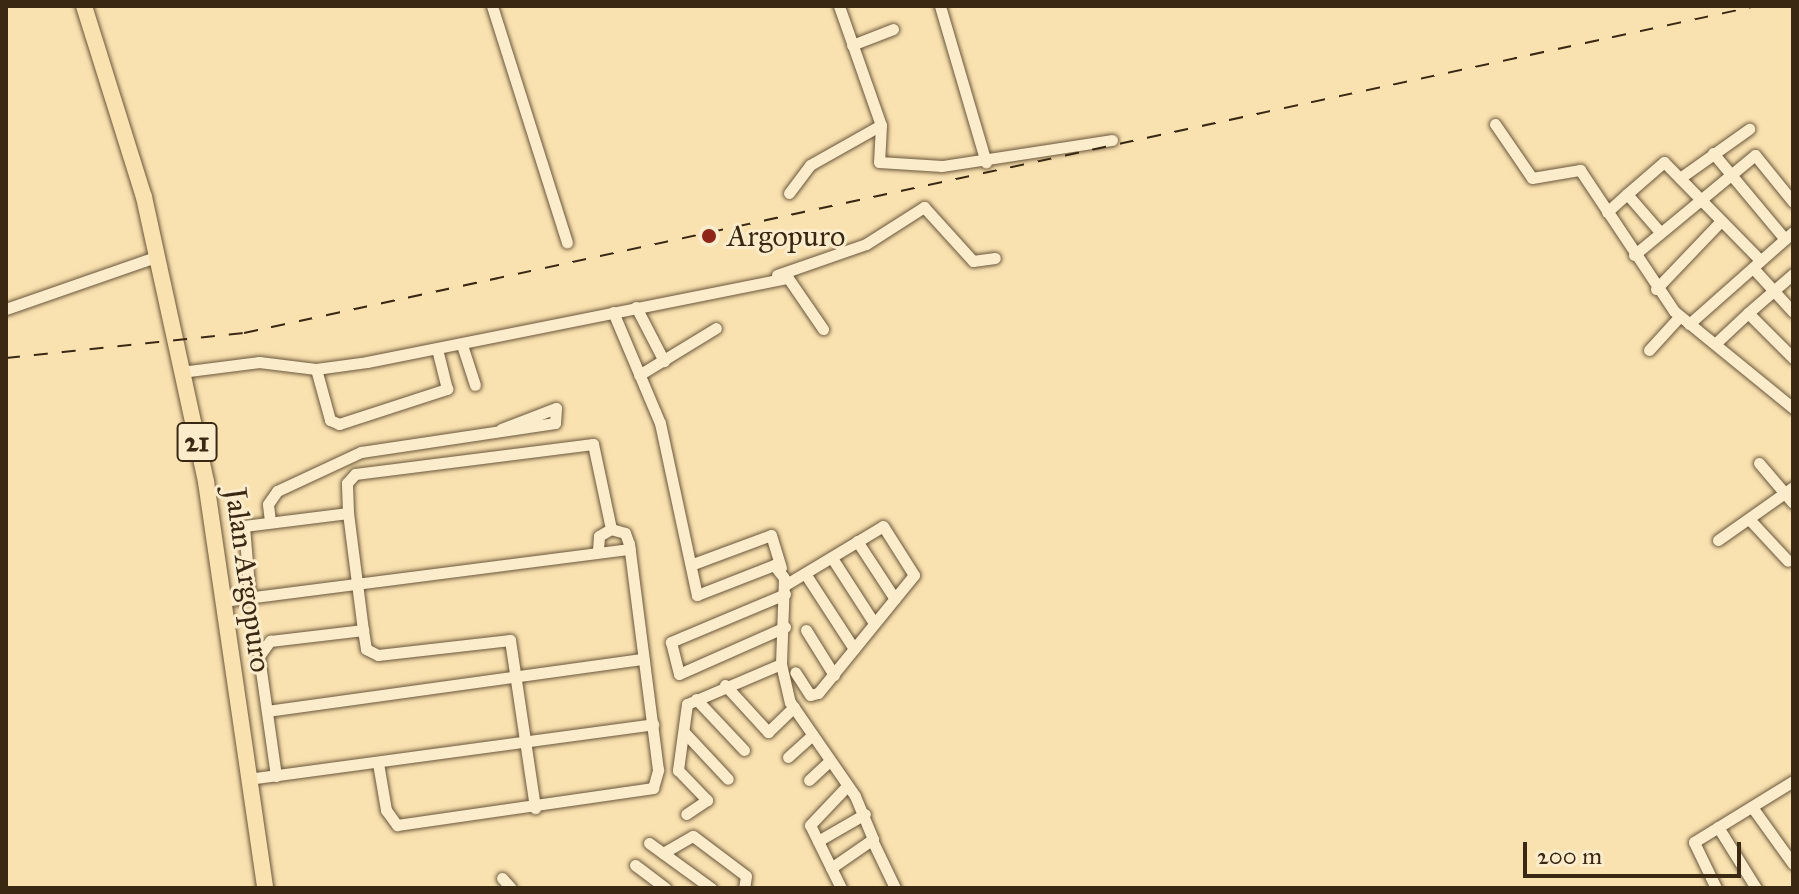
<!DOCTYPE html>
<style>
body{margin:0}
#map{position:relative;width:1799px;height:894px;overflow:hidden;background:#f9e1b0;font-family:"IM FELL Great Primer",serif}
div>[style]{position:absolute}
.roads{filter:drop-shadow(0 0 2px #6a563a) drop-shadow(0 0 2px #6a563a)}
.minor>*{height:11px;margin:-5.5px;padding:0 5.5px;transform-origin:5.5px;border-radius:5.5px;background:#fbeccc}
.highway>*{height:16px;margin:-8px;padding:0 8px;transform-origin:8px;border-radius:8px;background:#f9e1b0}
.rail>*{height:2px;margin-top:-1px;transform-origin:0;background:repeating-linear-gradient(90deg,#3a2813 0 14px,transparent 0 28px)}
.dots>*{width:22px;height:22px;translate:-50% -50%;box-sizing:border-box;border:4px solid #fbeccc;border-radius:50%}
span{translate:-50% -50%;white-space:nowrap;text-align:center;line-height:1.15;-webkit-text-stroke:6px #fbeccc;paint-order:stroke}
.shield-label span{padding:2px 6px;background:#fbeccc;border:2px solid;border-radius:6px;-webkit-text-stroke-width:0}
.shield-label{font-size:28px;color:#3a2813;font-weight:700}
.poi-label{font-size:30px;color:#3a2813}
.left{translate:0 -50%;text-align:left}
.street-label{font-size:30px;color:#3a2813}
.frame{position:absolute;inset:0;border:8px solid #3a2813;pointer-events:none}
.scale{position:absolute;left:1523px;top:842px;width:218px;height:36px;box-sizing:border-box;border:4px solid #3a2813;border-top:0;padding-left:10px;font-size:24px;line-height:28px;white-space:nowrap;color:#3a2813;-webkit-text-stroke:6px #fbeccc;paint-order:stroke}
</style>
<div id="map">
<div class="roads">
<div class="minor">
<div style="left:492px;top:6px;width:248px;rotate:72.4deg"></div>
<div style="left:839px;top:6px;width:126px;rotate:70.6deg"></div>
<div style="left:881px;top:125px;width:37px;rotate:93deg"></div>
<div style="left:879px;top:162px;width:63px;rotate:3.6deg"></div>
<div style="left:942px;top:166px;width:172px;rotate:-8.7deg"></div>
<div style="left:940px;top:6px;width:163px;rotate:73.6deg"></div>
<div style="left:852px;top:45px;width:44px;rotate:-21.3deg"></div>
<div style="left:1495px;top:124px;width:65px;rotate:55.6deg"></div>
<div style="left:1532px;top:178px;width:49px;rotate:-9.5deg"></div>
<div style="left:1580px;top:170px;width:169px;rotate:56.3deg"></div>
<div style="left:1674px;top:311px;width:154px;rotate:39.2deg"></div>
<div style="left:1713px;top:153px;width:112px;rotate:50.1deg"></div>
<div style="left:1680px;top:178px;width:85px;rotate:-35.4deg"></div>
<div style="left:789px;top:193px;width:35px;rotate:-53deg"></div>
<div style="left:810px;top:165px;width:81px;rotate:-29.4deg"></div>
<div style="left:1607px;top:212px;width:27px;rotate:-42deg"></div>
<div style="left:1660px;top:232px;width:50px;rotate:-131deg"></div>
<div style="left:1627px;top:194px;width:49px;rotate:-40.9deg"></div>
<div style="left:1664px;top:162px;width:137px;rotate:45.6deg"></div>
<div style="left:1634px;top:255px;width:157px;rotate:-39.6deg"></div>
<div style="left:1755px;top:155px;width:60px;rotate:51deg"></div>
<div style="left:1753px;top:268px;width:59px;rotate:47.7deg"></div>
<div style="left:777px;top:275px;width:94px;rotate:-19.2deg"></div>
<div style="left:866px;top:244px;width:69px;rotate:-32.5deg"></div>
<div style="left:924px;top:207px;width:73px;rotate:47.8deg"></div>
<div style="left:973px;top:261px;width:22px;rotate:-8deg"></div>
<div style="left:1656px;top:289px;width:94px;rotate:-46.3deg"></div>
<div style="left:636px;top:307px;width:61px;rotate:62.6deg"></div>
<div style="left:6px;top:309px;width:158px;rotate:-19.2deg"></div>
<div style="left:613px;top:312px;width:121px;rotate:67.1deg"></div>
<div style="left:660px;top:423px;width:176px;rotate:77.9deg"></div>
<div style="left:697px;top:595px;width:83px;rotate:-21.3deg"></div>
<div style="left:774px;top:565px;width:16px;rotate:52deg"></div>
<div style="left:784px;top:578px;width:86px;rotate:92deg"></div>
<div style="left:781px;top:664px;width:102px;rotate:156.9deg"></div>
<div style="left:687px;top:704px;width:67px;rotate:97.8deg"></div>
<div style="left:678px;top:770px;width:42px;rotate:46deg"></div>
<div style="left:707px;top:800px;width:25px;rotate:146deg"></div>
<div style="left:1748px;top:313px;width:60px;rotate:-40.9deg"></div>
<div style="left:1689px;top:324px;width:139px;rotate:-41.5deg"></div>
<div style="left:1717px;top:342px;width:42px;rotate:-43.1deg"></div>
<div style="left:1748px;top:313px;width:64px;rotate:45deg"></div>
<div style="left:462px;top:345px;width:42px;rotate:72deg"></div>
<div style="left:1649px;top:350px;width:45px;rotate:-47.7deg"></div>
<div style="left:316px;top:369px;width:53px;rotate:74.6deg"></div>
<div style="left:330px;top:420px;width:10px;rotate:24deg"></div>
<div style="left:339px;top:424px;width:114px;rotate:-18deg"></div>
<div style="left:447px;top:389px;width:41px;rotate:-104deg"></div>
<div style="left:181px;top:372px;width:79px;rotate:-7.3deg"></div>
<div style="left:259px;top:362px;width:57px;rotate:7deg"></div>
<div style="left:316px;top:369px;width:51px;rotate:-7.8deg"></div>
<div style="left:367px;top:362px;width:429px;rotate:-11.3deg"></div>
<div style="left:788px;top:278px;width:62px;rotate:55.5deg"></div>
<div style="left:639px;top:375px;width:90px;rotate:-31.4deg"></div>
<div style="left:1759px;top:463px;width:52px;rotate:49.6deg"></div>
<div style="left:1749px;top:519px;width:57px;rotate:47.1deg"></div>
<div style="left:270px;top:521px;width:17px;rotate:-97deg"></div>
<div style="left:268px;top:504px;width:16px;rotate:-55deg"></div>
<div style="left:277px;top:491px;width:93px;rotate:-24.9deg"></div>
<div style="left:361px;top:452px;width:196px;rotate:-8.5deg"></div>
<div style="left:555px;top:423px;width:15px;rotate:-86deg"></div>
<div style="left:556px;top:408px;width:59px;rotate:159.1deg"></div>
<div style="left:1718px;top:540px;width:92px;rotate:-35.2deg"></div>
<div style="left:857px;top:541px;width:69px;rotate:56.8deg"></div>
<div style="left:832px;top:558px;width:77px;rotate:57.1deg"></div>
<div style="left:693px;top:564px;width:83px;rotate:-20.4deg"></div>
<div style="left:771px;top:535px;width:34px;rotate:73deg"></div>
<div style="left:806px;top:575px;width:88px;rotate:57deg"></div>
<div style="left:785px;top:585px;width:114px;rotate:-31deg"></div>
<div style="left:883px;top:526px;width:58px;rotate:57.7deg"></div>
<div style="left:914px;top:575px;width:152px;rotate:129.1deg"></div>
<div style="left:818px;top:693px;width:8px;rotate:166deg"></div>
<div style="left:810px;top:695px;width:27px;rotate:-123deg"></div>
<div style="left:785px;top:594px;width:124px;rotate:157.2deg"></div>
<div style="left:671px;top:642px;width:33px;rotate:76deg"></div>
<div style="left:679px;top:674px;width:116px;rotate:-23.9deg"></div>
<div style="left:250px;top:598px;width:72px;rotate:-94.8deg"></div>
<div style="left:244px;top:526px;width:105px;rotate:-7.1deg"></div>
<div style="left:223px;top:601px;width:410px;rotate:-7.3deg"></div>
<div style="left:363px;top:630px;width:118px;rotate:-97.3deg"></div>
<div style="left:348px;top:513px;width:30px;rotate:-92deg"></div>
<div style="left:347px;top:483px;width:12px;rotate:-48deg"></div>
<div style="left:355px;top:474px;width:240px;rotate:-7.2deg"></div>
<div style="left:593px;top:444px;width:87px;rotate:78deg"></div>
<div style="left:611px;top:529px;width:14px;rotate:150deg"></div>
<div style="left:599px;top:536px;width:16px;rotate:94deg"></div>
<div style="left:806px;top:630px;width:53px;rotate:58.1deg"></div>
<div style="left:781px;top:664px;width:39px;rotate:77deg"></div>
<div style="left:790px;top:702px;width:114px;rotate:55.3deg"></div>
<div style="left:855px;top:796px;width:47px;rotate:67.3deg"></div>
<div style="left:873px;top:839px;width:51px;rotate:145.4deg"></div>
<div style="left:725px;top:685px;width:64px;rotate:47.5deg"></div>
<div style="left:768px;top:732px;width:36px;rotate:-44deg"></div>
<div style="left:696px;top:699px;width:70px;rotate:46.7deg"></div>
<div style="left:267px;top:711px;width:380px;rotate:-7.9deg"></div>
<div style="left:684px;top:732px;width:64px;rotate:46.9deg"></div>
<div style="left:788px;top:757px;width:31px;rotate:-42deg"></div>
<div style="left:378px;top:763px;width:48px;rotate:80.3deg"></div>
<div style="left:386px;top:810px;width:19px;rotate:54deg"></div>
<div style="left:397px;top:825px;width:259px;rotate:-8.2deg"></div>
<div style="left:653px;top:788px;width:19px;rotate:-74deg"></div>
<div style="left:658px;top:770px;width:228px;rotate:-97.3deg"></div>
<div style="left:629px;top:544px;width:12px;rotate:-110deg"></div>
<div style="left:625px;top:533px;width:15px;rotate:-164deg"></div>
<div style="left:276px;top:776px;width:121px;rotate:-98.1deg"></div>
<div style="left:259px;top:656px;width:19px;rotate:-54deg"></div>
<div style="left:270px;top:641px;width:94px;rotate:-6.7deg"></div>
<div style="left:363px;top:630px;width:19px;rotate:81deg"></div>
<div style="left:366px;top:649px;width:13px;rotate:27deg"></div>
<div style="left:378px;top:655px;width:133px;rotate:-6.5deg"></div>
<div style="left:510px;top:640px;width:170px;rotate:81.5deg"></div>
<div style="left:248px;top:779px;width:409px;rotate:-7.7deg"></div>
<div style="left:809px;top:780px;width:25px;rotate:-43deg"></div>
<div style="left:1752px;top:807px;width:70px;rotate:54.3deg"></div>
<div style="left:1718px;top:827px;width:72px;rotate:58.1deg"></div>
<div style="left:818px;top:841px;width:54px;rotate:-29.9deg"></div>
<div style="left:873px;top:842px;width:51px;rotate:64.4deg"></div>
<div style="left:649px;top:843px;width:77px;rotate:36deg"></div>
<div style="left:663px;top:853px;width:34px;rotate:-30deg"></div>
<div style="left:693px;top:836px;width:66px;rotate:37deg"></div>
<div style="left:746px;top:876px;width:12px;rotate:99deg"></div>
<div style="left:635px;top:865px;width:38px;rotate:37deg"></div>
<div style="left:502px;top:878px;width:13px;rotate:48deg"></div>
<div style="left:841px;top:888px;width:70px;rotate:-116.2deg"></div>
<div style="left:810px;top:825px;width:54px;rotate:-46.5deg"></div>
<div style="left:1716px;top:888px;width:51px;rotate:-115.6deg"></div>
<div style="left:1694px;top:842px;width:116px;rotate:-31.6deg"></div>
</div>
<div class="highway">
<div style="left:84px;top:6px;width:200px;rotate:72.6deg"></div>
<div style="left:144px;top:197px;width:292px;rotate:77.7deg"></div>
<div style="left:206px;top:482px;width:410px;rotate:81.7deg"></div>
</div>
</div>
<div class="rail">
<div style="left:6px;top:358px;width:239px;rotate:-6deg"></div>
<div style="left:244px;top:333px;width:1548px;rotate:-12.2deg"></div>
</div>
<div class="dots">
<div style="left:709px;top:236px;background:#8f2418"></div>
</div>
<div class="shield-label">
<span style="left:197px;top:442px">21</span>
</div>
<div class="poi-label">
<span class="left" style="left:727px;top:236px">Argopuro</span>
</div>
<div class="street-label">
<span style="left:248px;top:580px;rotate:82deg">Jalan Argopuro</span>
</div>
<div class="frame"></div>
<div class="scale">200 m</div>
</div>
